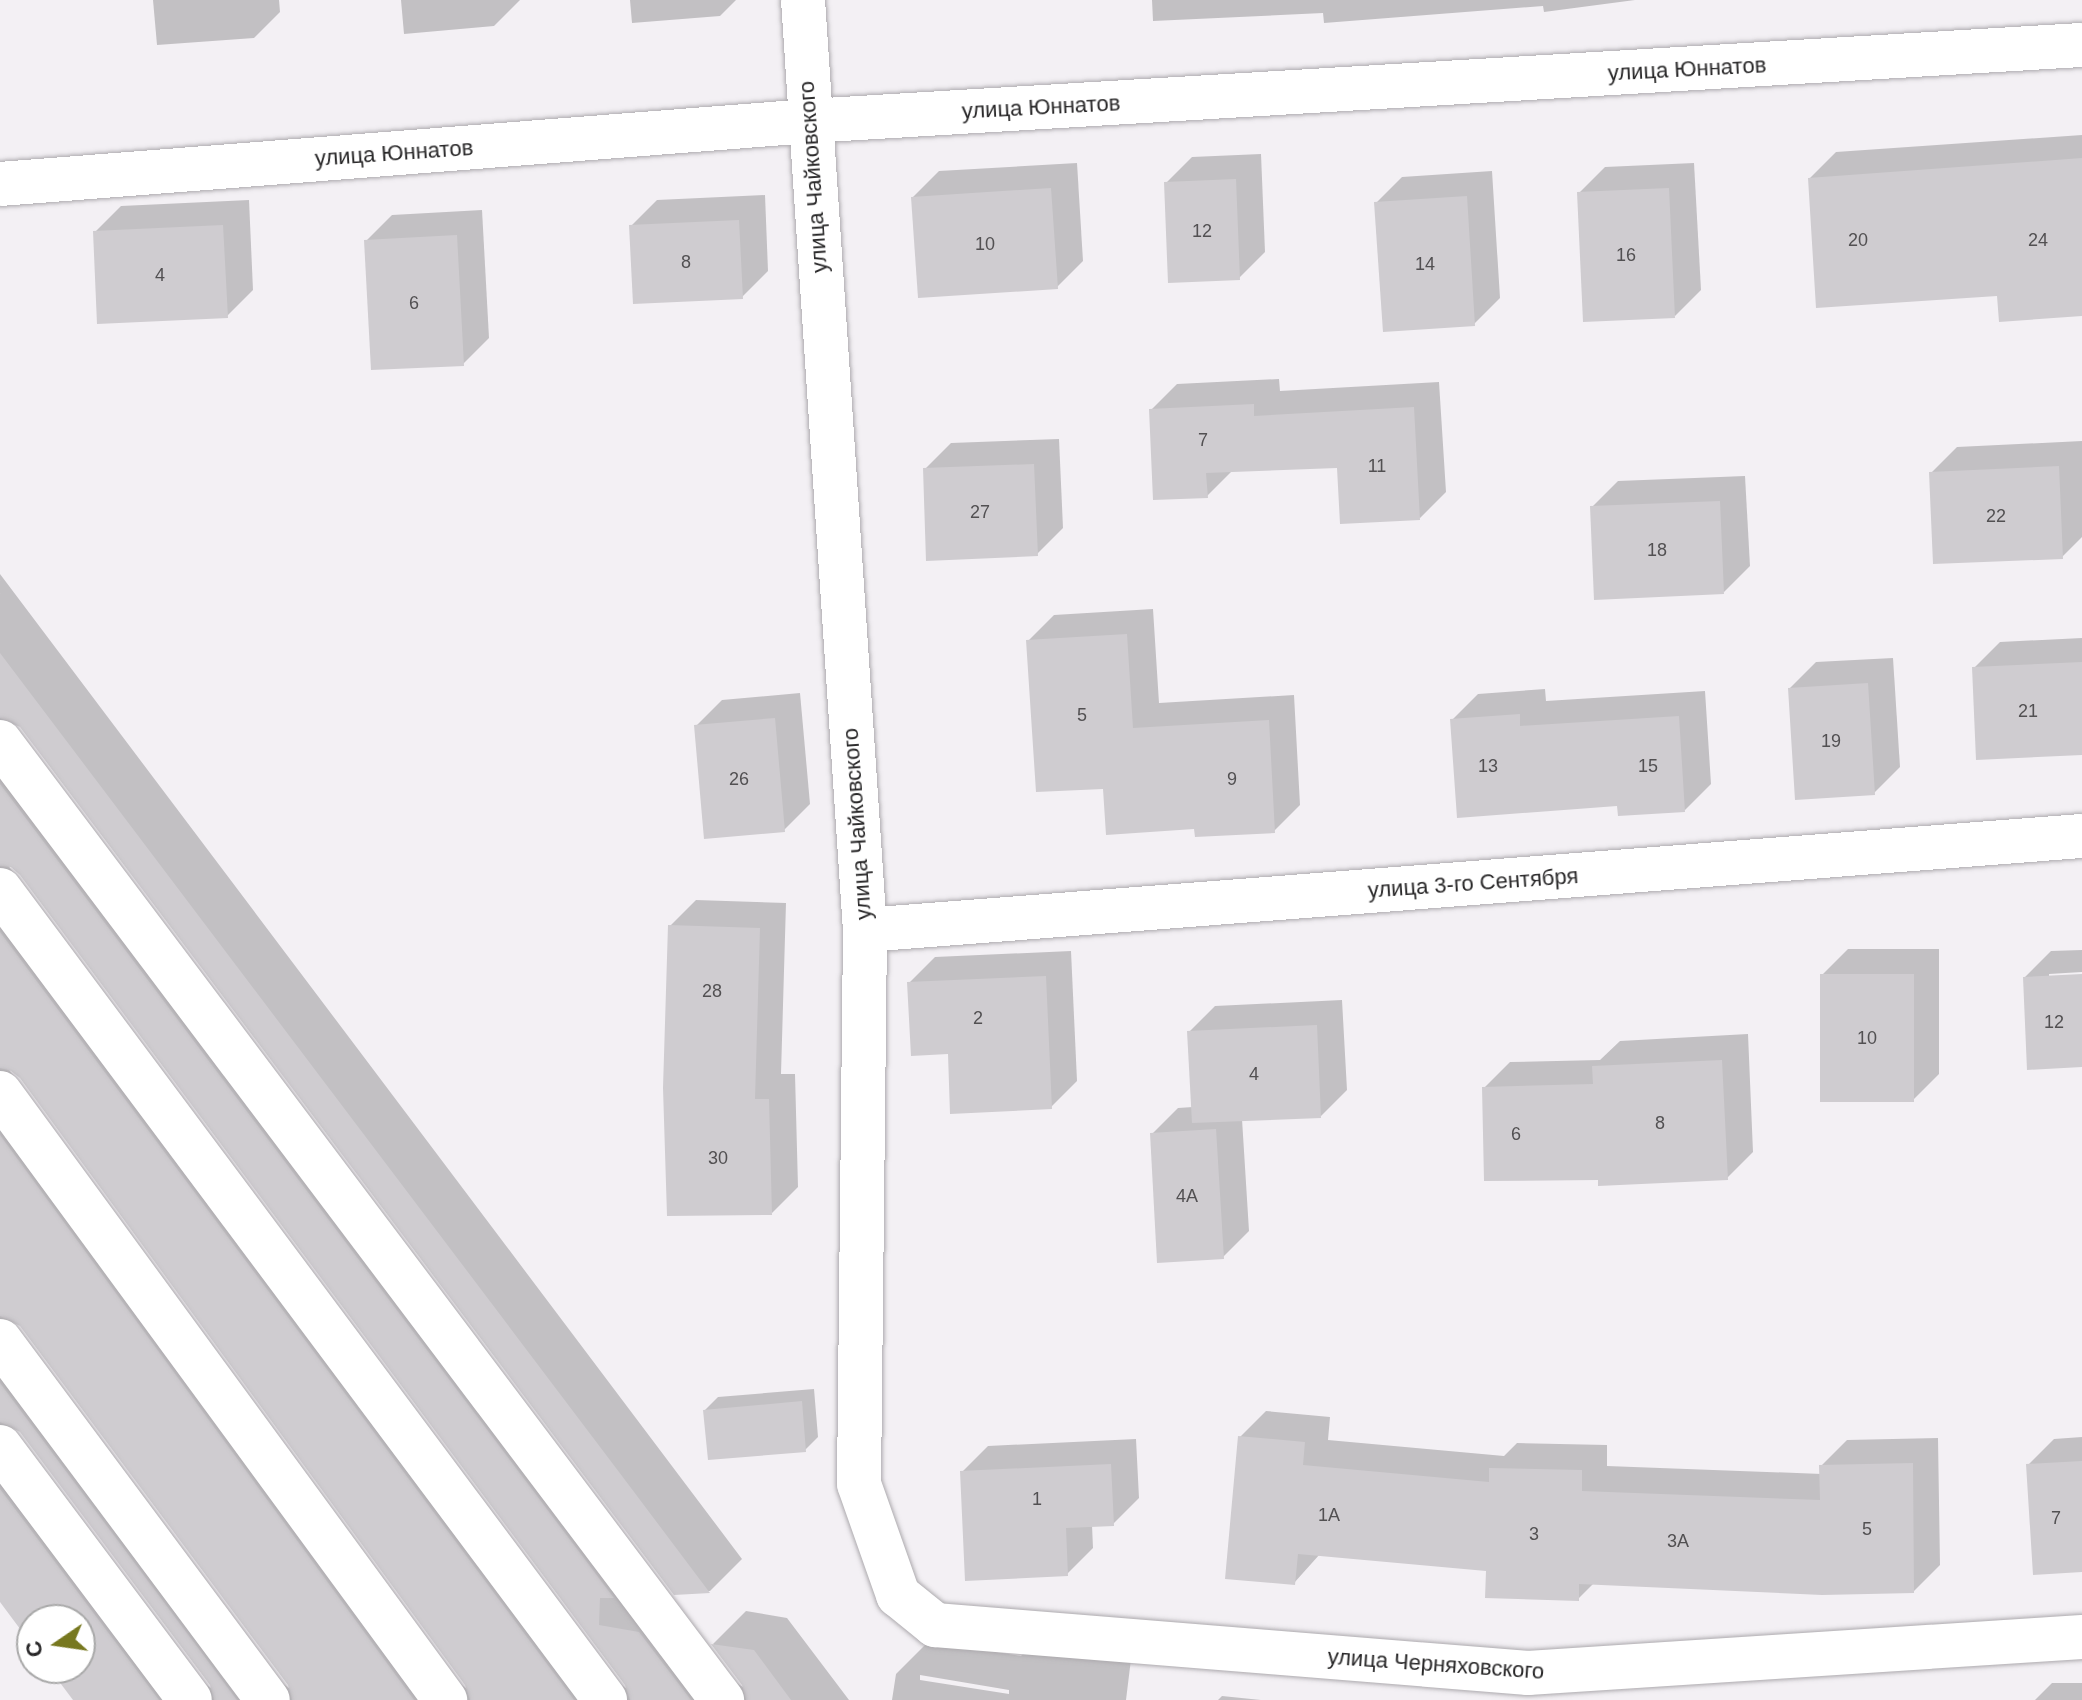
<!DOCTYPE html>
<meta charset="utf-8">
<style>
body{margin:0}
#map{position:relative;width:2082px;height:1700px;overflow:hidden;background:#f3f0f4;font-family:Arial,sans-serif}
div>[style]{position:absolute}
.shadow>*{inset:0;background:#0003}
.building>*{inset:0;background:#cfccd0}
.roads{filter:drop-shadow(0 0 2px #adaaae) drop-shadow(0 0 2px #adaaae)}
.minor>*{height:44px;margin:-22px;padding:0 22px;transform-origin:22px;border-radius:22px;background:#fff}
span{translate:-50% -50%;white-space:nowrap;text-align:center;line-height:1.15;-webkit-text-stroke:8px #fff;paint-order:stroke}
.number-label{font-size:18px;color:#525052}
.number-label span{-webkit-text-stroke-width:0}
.street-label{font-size:22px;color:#282728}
.north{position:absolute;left:16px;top:1604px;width:80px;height:80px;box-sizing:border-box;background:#fff;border:2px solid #a9a9a9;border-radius:50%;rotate:257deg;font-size:22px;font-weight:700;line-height:32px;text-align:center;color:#282728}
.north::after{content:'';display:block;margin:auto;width:28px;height:36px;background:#77781f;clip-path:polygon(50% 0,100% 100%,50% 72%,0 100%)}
</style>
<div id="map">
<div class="shadow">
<div style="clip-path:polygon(153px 0,279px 0,280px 12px,254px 38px,157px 45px)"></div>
<div style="clip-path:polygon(401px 0,520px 0,494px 26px,404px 34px)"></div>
<div style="clip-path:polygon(630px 0,736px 0,720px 16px,632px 23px)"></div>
<div style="clip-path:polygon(1152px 0,1635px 0,1544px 12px,1543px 6px,1324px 23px,1323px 13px,1153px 21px)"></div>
<div style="clip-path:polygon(2082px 135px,2082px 314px,1999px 294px,1810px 178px,1836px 152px)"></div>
<div style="clip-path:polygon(1261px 154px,1265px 252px,1239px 278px,1166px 183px,1192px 157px)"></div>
<div style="clip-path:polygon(1077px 163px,1083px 261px,1057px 287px,913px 197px,939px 171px)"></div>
<div style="clip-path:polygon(1694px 163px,1701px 290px,1675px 316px,1579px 193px,1605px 167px)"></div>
<div style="clip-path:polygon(1492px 171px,1500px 298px,1474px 324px,1376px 203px,1402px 177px)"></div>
<div style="clip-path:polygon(765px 195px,768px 271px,742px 297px,631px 226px,657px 200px)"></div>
<div style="clip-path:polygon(249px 200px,253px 290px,227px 316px,95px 232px,121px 206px)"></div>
<div style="clip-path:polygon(482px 210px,489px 338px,463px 364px,366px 241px,392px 215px)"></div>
<div style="clip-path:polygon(1279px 379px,1280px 391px,1439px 382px,1446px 492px,1420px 518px,1339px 466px,1233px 470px,1207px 496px,1151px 410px,1177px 384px)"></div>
<div style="clip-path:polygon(1059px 439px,1063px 528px,1037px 554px,925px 469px,951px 443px)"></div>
<div style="clip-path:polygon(2082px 441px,2082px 537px,2062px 557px,1931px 473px,1957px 447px)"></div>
<div style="clip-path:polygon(1745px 476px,1750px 566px,1724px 592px,1592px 507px,1618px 481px)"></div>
<div style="clip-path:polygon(evenodd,0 574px,742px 1559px,710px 1591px,675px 1593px,21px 726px,8px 717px,735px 1682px,749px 1691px,713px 1644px,746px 1611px,787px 1618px,849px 1700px,76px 1700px,52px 1668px,80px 1668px,80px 1620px,32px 1620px,32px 1641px,0 1599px,0 574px,7px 864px,21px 874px,631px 1692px,618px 1682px,7px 864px,0 574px,7px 1067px,22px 1077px,471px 1692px,458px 1682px,7px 1067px,0 574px,7px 1315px,21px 1325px,294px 1692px,281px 1682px,7px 1315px,0 574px,7px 1421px,21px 1431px,216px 1692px,203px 1682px,7px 1421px)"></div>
<div style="clip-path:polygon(1153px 609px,1159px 703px,1294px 695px,1300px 805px,1274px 831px,1105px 786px,1028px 641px,1054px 615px)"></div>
<div style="clip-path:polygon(2082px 638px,2082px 753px,1974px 668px,2000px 642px)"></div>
<div style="clip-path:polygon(1893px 658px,1900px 767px,1874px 793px,1790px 688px,1816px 662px)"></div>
<div style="clip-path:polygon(1545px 689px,1546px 701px,1705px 691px,1711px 784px,1685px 810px,1619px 803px,1452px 720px,1478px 694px)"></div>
<div style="clip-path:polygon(800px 693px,810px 804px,784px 830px,696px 726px,722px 700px)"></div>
<div style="clip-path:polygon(696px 900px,786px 903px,781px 1074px,795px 1074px,798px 1187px,772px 1213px,670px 926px)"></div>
<div style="clip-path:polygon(1848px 949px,1939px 949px,1939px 1074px,1913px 1100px,1822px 975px)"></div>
<div style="clip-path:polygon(2082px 950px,2082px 972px,2049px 974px,2049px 978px,2082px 976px,2082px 1065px,2025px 977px,2051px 951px)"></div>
<div style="clip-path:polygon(1071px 951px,1077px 1081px,1051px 1107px,950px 1052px,909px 983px,935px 957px)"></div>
<div style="clip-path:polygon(1342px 1000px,1347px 1090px,1321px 1116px,1242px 1119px,1249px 1231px,1223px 1257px,1152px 1134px,1178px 1108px,1193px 1107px,1189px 1032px,1215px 1006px)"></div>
<div style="clip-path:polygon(1748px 1034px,1753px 1152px,1727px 1178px,1600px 1177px,1484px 1088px,1510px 1062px,1600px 1060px,1620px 1041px)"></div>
<div style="clip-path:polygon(814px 1389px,818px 1437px,805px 1450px,705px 1410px,718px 1397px)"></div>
<div style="clip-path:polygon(1266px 1411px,1330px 1417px,1328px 1440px,1504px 1456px,1517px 1443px,1607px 1445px,1607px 1466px,1822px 1474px,1821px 1466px,1847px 1440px,1938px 1438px,1940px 1565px,1914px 1591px,1594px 1583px,1578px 1599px,1488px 1569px,1320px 1554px,1294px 1583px,1240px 1437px)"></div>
<div style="clip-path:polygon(2082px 1437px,2082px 1570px,2028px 1465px,2054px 1439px)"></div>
<div style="clip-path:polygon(1136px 1439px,1139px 1498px,1113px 1524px,1092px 1525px,1093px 1548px,1067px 1574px,962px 1472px,988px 1446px)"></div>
<div style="clip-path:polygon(evenodd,1036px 1640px,1132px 1651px,1126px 1700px,892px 1700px,896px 1674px,929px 1641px,1021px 1656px,1036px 1640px,920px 1675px,1009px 1690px,1009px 1694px,920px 1680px,920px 1675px)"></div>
<div style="clip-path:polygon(2052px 1683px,2082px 1683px,2082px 1700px,2035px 1700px)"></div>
<div style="clip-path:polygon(1222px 1696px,1261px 1700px,1218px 1700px)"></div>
</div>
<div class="building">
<div style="clip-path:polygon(2082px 158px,2082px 316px,1999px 322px,1997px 296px,1816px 308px,1808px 178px)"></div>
<div style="clip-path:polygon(1236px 179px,1240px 280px,1168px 283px,1164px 182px)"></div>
<div style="clip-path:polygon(1051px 188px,1058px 289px,918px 298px,911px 197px)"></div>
<div style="clip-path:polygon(1669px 188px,1675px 318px,1583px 322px,1577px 192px)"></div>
<div style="clip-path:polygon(1467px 196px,1475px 326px,1383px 332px,1374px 202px)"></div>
<div style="clip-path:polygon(739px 220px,743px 299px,633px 304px,629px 225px)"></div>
<div style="clip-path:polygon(223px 225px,228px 318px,97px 324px,93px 231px)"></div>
<div style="clip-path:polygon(457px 235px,464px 366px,371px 370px,364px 240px)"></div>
<div style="clip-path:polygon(1254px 404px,1254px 416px,1414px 407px,1420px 520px,1340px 524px,1337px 468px,1206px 473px,1208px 498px,1153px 500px,1149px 409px)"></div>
<div style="clip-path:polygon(1034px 464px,1038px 556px,926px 561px,923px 468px)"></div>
<div style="clip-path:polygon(2059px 466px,2063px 559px,1933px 564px,1929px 472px)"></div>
<div style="clip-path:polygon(1720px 501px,1724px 594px,1594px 600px,1590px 506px)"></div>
<div style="clip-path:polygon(1127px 634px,1133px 728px,1269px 720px,1275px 833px,1195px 837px,1194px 829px,1106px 835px,1103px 789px,1036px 792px,1026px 640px)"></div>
<div style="clip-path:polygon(0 653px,619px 1472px,710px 1593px,674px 1595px,20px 727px,0 718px)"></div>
<div style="clip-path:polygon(2082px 662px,2082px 755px,1976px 760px,1972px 667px)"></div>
<div style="clip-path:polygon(1868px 683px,1875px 795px,1795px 800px,1788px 688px)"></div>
<div style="clip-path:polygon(1520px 714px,1520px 726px,1679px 716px,1685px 812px,1618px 816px,1617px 806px,1457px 818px,1450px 719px)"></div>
<div style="clip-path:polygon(775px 718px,785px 832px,704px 839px,694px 725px)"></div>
<div style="clip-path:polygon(0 784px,614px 1598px,600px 1598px,599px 1625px,639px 1632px,691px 1700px,630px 1700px,625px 1685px,20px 875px,11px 867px,0 866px)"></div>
<div style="clip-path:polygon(668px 925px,760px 928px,755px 1099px,769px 1099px,772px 1215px,667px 1216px,663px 1088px)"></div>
<div style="clip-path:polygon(0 932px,574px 1700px,470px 1700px,465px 1685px,20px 1078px,11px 1071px,0 1068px)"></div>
<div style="clip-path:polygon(1820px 974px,1914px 974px,1914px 1102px,1820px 1102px)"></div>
<div style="clip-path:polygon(2082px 974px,2082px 1067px,2027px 1070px,2023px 977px)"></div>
<div style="clip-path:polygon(1046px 976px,1052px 1109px,950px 1114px,948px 1054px,911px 1056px,907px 982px)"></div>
<div style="clip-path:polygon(1317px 1025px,1321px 1118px,1192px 1123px,1187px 1031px)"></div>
<div style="clip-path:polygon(1722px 1060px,1728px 1180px,1598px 1186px,1598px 1180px,1484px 1181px,1482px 1087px,1593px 1084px,1592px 1066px)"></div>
<div style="clip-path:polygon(1216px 1129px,1224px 1259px,1157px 1263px,1150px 1133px)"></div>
<div style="clip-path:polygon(0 1135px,414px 1700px,292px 1700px,288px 1685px,20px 1326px,0 1316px)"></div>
<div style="clip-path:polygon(0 1383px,237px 1700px,214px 1700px,210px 1685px,20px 1432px,0 1422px)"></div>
<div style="clip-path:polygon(802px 1401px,806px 1452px,708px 1460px,703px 1410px)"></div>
<div style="clip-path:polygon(1238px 1436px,1305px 1442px,1303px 1465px,1489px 1482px,1489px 1468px,1582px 1470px,1582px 1491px,1820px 1500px,1819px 1465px,1913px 1463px,1914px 1593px,1822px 1595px,1579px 1584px,1579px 1601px,1485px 1598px,1486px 1571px,1298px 1554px,1295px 1585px,1225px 1579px)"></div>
<div style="clip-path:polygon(2082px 1461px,2082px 1572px,2033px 1575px,2026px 1464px)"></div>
<div style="clip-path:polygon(1111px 1464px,1114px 1526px,1066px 1528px,1068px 1576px,965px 1581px,960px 1471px)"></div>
<div style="clip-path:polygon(0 1489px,159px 1700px,73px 1700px,49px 1668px,80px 1668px,80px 1620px,32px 1620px,32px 1645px,0 1602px)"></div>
<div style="clip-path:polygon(711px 1644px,754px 1650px,791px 1700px,746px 1700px,742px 1685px)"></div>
</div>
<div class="roads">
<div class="minor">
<div style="left:803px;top:0;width:932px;rotate:86.19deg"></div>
<div style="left:865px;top:930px;width:554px;rotate:90.62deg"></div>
<div style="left:859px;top:1484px;width:118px;rotate:70.6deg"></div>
<div style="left:898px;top:1595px;width:48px;rotate:39deg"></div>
<div style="left:935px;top:1625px;width:595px;rotate:4.63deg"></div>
<div style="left:1528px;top:1673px;width:555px;rotate:-3.72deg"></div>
<div style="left:0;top:184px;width:811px;rotate:-4.45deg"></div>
<div style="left:809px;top:121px;width:1275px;rotate:-3.42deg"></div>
<div style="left:0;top:742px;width:1200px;rotate:53deg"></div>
<div style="left:0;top:890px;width:1011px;rotate:53.24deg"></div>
<div style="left:865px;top:930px;width:1221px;rotate:-4.42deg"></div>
<div style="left:0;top:1093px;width:753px;rotate:53.75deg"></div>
<div style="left:0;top:1341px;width:448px;rotate:53.3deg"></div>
<div style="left:0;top:1447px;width:316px;rotate:53.1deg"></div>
</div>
</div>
<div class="number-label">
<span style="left:1202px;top:231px">12</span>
<span style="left:1858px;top:240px">20</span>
<span style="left:2038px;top:240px">24</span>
<span style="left:985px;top:244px">10</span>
<span style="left:1626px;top:255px">16</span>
<span style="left:686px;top:262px">8</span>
<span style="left:1425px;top:264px">14</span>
<span style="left:160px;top:275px">4</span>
<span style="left:414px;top:303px">6</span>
<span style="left:1203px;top:440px">7</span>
<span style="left:1377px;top:466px">11</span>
<span style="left:980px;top:512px">27</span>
<span style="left:1996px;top:516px">22</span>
<span style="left:1657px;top:550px">18</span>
<span style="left:2028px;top:711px">21</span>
<span style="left:1082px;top:715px">5</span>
<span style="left:1831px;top:741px">19</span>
<span style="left:1488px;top:766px">13</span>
<span style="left:1648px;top:766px">15</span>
<span style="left:739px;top:779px">26</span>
<span style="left:1232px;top:779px">9</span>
<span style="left:712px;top:991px">28</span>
<span style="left:978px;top:1018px">2</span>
<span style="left:2054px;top:1022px">12</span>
<span style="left:1867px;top:1038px">10</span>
<span style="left:1254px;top:1074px">4</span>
<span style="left:1660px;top:1123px">8</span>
<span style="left:1516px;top:1134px">6</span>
<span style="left:718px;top:1158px">30</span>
<span style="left:1187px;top:1196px">4А</span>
<span style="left:1037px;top:1499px">1</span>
<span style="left:1329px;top:1515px">1А</span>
<span style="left:2056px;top:1518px">7</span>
<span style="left:1867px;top:1529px">5</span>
<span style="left:1534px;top:1534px">3</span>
<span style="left:1678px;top:1541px">3А</span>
</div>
<div class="street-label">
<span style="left:1687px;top:69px;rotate:-3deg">улица Юннатов</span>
<span style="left:1041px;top:107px;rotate:-3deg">улица Юннатов</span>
<span style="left:394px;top:153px;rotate:-4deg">улица Юннатов</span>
<span style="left:813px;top:177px;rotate:-94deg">улица Чайковского</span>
<span style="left:857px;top:824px;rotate:-94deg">улица Чайковского</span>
<span style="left:1473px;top:883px;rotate:-4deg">улица 3-го Сентября</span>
<span style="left:1436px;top:1664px;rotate:4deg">улица Черняховского</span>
</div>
<div class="north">С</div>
</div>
